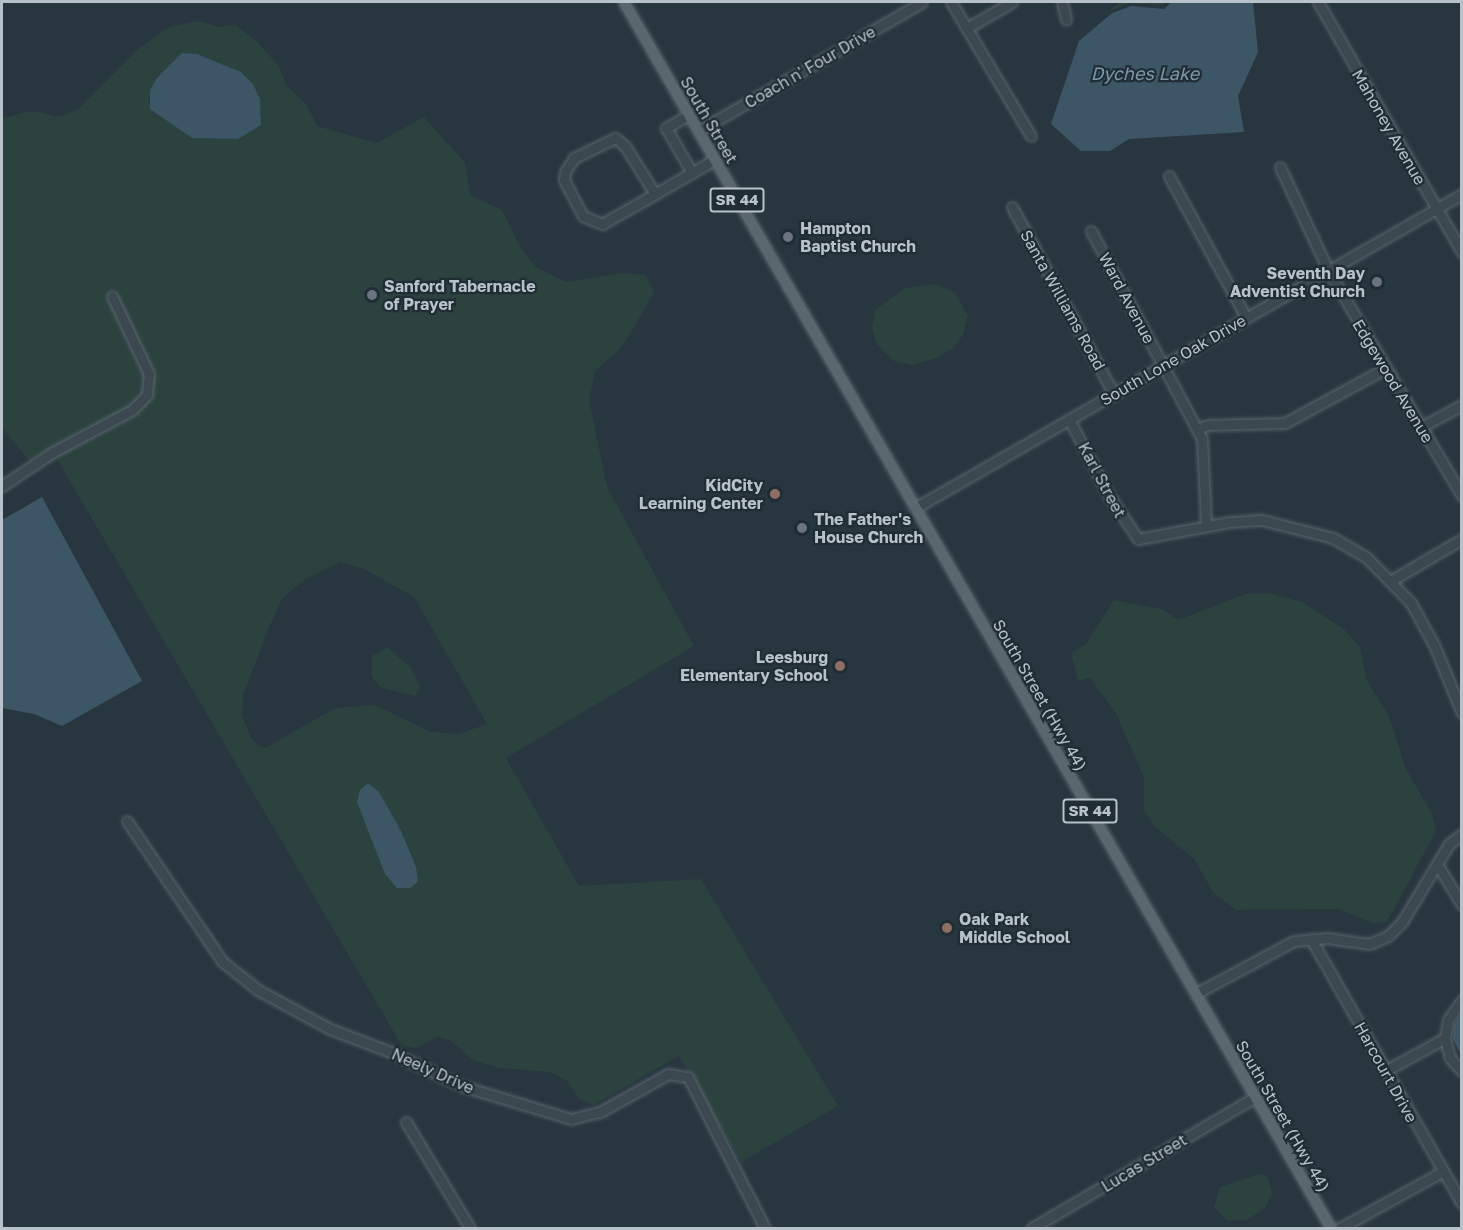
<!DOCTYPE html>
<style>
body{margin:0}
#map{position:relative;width:1463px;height:1230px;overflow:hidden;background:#28363f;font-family:"Golos Text",sans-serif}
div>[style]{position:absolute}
.green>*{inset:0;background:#2b423f}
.water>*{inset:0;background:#3d5665}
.roads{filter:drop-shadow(0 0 2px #59656d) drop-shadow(0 0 2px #59656d)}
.minor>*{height:9px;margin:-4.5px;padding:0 4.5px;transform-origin:4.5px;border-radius:4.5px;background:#3c484f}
.major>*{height:10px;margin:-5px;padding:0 5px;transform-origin:5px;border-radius:5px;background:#5a676f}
.dots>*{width:16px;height:16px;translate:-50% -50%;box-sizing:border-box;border:3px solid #202d35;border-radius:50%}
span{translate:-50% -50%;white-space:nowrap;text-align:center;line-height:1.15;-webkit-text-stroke:4.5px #202d35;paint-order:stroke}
.shield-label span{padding:2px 4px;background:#202d35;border:2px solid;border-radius:4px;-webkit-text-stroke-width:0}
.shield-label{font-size:15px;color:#b8c2ca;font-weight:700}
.street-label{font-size:16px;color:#b8c2ca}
.poi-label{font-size:16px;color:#b8c2ca;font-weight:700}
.left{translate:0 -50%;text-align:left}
.right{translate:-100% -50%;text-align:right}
.water-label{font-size:18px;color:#7b98aa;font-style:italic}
.frame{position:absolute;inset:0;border:3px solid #b8c2ca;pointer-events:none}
</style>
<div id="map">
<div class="green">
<div style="clip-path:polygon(1120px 2px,1167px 2px,1163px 5px,1130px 3px,1110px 11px,1080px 33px)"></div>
<div style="clip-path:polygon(evenodd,201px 21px,218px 27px,236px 25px,256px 41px,278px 65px,287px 86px,307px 105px,317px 126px,377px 143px,424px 117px,465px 163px,470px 195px,502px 210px,520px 247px,536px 267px,566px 282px,624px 273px,646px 275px,654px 293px,622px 347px,595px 371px,589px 400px,607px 487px,694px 646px,506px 758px,579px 886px,701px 879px,838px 1106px,741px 1162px,679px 1056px,594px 1105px,579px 1099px,567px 1081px,551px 1072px,500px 1068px,474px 1061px,450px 1040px,437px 1037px,416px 1048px,402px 1046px,51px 449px,30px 461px,2px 428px,2px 118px,32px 111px,60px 117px,78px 109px,139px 48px,171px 26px,201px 21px,182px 53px,197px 54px,241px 72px,253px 84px,262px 115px,238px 139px,192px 138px,148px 101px,157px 78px,182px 53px,201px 21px,340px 562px,364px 569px,414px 597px,487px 724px,459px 734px,431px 732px,375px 705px,335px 708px,265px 748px,259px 746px,250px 736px,242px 715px,243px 696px,267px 632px,282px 599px,304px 580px,340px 562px)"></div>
<div style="clip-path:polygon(936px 284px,955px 293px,968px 316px,963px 335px,953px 348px,937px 358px,913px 365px,894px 361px,876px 343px,872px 327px,875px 310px,905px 288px)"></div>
<div style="clip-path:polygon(1269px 593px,1302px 602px,1344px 629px,1360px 647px,1367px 681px,1389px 716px,1406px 769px,1432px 814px,1436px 831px,1387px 922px,1373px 923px,1339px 909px,1236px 910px,1213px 892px,1194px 859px,1153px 825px,1144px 809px,1144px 778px,1116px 713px,1090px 678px,1078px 681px,1071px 653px,1086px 644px,1114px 600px,1162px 609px,1178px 620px,1245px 594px)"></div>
<div style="clip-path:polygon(387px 647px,411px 668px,420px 688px,416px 696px,381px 688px,372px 677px,372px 656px)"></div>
<div style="clip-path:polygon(1259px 1174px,1268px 1177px,1272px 1194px,1265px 1208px,1247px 1220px,1227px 1220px,1214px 1207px,1220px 1187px)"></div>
</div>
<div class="water">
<div style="clip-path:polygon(1172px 2px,1253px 2px,1258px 52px,1238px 96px,1244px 132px,1129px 139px,1110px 151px,1081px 151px,1051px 124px,1079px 41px,1112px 13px,1131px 6px,1164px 9px)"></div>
<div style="clip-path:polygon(182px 53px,197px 54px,241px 72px,253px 84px,260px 99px,261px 125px,238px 139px,192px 138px,150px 109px,150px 90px,157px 78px)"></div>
<div style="clip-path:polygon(42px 497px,142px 681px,62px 726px,34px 714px,2px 708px,2px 520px)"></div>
<div style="clip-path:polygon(368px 783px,379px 792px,401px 831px,416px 867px,418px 882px,410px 888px,397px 888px,385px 874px,357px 802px,360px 790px)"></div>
<div style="clip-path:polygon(1461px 1014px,1461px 1055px,1453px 1039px,1454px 1025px)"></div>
</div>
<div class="roads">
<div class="minor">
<div style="left:951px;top:2px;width:156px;rotate:59.2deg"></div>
<div style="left:1062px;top:2px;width:18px;rotate:77deg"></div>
<div style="left:1318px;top:2px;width:289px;rotate:60.1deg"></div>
<div style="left:967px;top:28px;width:52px;rotate:-30deg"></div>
<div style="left:688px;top:115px;width:26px;rotate:149deg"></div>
<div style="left:666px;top:128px;width:52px;rotate:60deg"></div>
<div style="left:698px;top:131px;width:258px;rotate:-29.9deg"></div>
<div style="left:1280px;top:167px;width:114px;rotate:65deg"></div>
<div style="left:1328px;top:270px;width:263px;rotate:59.3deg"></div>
<div style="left:1169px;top:176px;width:161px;rotate:61.4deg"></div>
<div style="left:655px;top:194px;width:57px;rotate:-122deg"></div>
<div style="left:625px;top:146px;width:13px;rotate:-141deg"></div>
<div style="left:615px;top:138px;width:46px;rotate:154deg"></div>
<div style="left:574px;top:158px;width:17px;rotate:123deg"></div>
<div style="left:565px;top:172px;width:8px;rotate:97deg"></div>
<div style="left:564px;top:180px;width:41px;rotate:62.2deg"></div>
<div style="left:583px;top:216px;width:21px;rotate:23deg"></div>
<div style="left:602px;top:224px;width:61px;rotate:-29.5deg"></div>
<div style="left:655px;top:194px;width:68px;rotate:-30deg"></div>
<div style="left:1012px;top:207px;width:213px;rotate:61.4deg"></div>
<div style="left:1091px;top:231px;width:236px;rotate:61.9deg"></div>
<div style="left:1202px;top:439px;width:86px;rotate:87.3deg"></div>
<div style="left:1069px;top:419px;width:85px;rotate:62.5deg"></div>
<div style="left:1108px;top:494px;width:54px;rotate:56.3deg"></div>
<div style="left:1138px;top:539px;width:94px;rotate:-10.5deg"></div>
<div style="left:1230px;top:522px;width:32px;rotate:-4deg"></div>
<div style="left:1262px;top:520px;width:73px;rotate:14.2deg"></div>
<div style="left:1333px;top:538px;width:38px;rotate:30deg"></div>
<div style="left:1366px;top:557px;width:64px;rotate:45.6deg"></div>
<div style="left:1411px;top:603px;width:48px;rotate:61.3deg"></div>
<div style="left:1434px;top:645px;width:74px;rotate:67.6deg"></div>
<div style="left:1421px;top:427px;width:47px;rotate:-28.2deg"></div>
<div style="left:1197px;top:429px;width:12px;rotate:-20deg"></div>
<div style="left:1208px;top:425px;width:77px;rotate:-1.5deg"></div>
<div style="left:1285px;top:423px;width:115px;rotate:-28.6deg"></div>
<div style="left:2px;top:486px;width:61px;rotate:-33.7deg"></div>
<div style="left:53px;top:452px;width:89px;rotate:-28deg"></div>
<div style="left:132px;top:410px;width:21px;rotate:-45deg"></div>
<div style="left:147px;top:395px;width:21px;rotate:-85deg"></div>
<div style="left:149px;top:374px;width:86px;rotate:-115.4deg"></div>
<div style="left:915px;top:508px;width:631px;rotate:-29.86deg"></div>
<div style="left:1392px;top:580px;width:81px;rotate:-30.4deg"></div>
<div style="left:127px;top:821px;width:171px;rotate:55.8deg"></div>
<div style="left:223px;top:962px;width:45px;rotate:38.7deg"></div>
<div style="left:258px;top:990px;width:82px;rotate:28.4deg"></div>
<div style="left:330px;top:1029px;width:65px;rotate:20.7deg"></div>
<div style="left:391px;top:1052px;width:79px;rotate:25.6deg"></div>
<div style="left:462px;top:1086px;width:114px;rotate:16.8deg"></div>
<div style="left:571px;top:1119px;width:30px;rotate:-14deg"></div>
<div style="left:600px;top:1112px;width:78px;rotate:-29.2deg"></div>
<div style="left:668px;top:1074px;width:20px;rotate:9deg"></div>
<div style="left:688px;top:1077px;width:169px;rotate:63deg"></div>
<div style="left:1437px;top:864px;width:48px;rotate:58.6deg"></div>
<div style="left:1311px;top:939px;width:305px;rotate:60.3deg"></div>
<div style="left:1195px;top:994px;width:112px;rotate:-28.2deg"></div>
<div style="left:1294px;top:941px;width:33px;rotate:-5deg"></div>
<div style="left:1327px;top:938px;width:42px;rotate:8.1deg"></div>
<div style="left:1369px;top:944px;width:21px;rotate:-23deg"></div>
<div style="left:1388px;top:936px;width:20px;rotate:-45deg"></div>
<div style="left:1402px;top:922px;width:91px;rotate:-58.9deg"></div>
<div style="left:1449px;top:844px;width:16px;rotate:-38deg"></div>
<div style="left:1462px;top:1000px;width:24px;rotate:125deg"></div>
<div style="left:1448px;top:1020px;width:18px;rotate:99deg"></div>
<div style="left:1445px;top:1038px;width:21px;rotate:76deg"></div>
<div style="left:1450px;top:1058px;width:18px;rotate:49deg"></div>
<div style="left:1385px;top:1071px;width:68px;rotate:-28.8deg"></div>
<div style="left:406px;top:1122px;width:124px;rotate:58.9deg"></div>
<div style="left:1032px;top:1228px;width:259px;rotate:-30.4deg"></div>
<div style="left:1340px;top:1228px;width:116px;rotate:-28.8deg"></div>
</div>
<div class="major">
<div style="left:624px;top:2px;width:1415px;rotate:60.03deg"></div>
</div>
</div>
<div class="dots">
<div style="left:788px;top:237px;background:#6b7280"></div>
<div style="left:1377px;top:282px;background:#6b7280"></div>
<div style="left:372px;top:295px;background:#6b7280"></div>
<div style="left:775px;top:494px;background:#8d6e63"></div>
<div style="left:802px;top:528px;background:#6b7280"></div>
<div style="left:840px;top:666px;background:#8d6e63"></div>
<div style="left:947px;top:928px;background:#8d6e63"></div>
</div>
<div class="shield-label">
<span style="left:737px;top:200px">SR 44</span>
<span style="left:1090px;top:811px">SR 44</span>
</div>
<div class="street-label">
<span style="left:810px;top:67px;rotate:-30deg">Coach n' Four Drive</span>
<span style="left:709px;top:120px;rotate:60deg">South Street</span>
<span style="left:1389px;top:127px;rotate:60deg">Mahoney Avenue</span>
<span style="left:1127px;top:298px;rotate:62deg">Ward Avenue</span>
<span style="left:1063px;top:300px;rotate:61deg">Santa Williams Road</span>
<span style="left:1173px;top:360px;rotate:-30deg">South Lone Oak Drive</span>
<span style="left:1393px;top:381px;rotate:59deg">Edgewood Avenue</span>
<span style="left:1102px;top:480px;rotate:62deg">Karl Street</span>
<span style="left:1040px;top:695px;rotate:60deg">South Street (Hwy 44)</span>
<span style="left:433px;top:1071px;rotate:24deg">Neely Drive</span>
<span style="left:1386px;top:1072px;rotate:61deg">Harcourt Drive</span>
<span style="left:1283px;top:1116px;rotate:60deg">South Street (Hwy 44)</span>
<span style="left:1144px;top:1163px;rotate:-31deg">Lucas Street</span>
</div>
<div class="poi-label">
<span class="left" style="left:800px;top:237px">Hampton<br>Baptist Church</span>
<span class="right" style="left:1365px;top:282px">Seventh Day<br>Adventist Church</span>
<span class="left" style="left:384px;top:295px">Sanford Tabernacle<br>of Prayer</span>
<span class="right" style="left:763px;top:494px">KidCity<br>Learning Center</span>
<span class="left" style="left:814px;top:528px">The Father's<br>House Church</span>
<span class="right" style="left:828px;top:666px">Leesburg<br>Elementary School</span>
<span class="left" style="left:959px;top:928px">Oak Park<br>Middle School</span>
</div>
<div class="water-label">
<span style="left:1145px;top:73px">Dyches Lake</span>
</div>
<div class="frame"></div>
</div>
